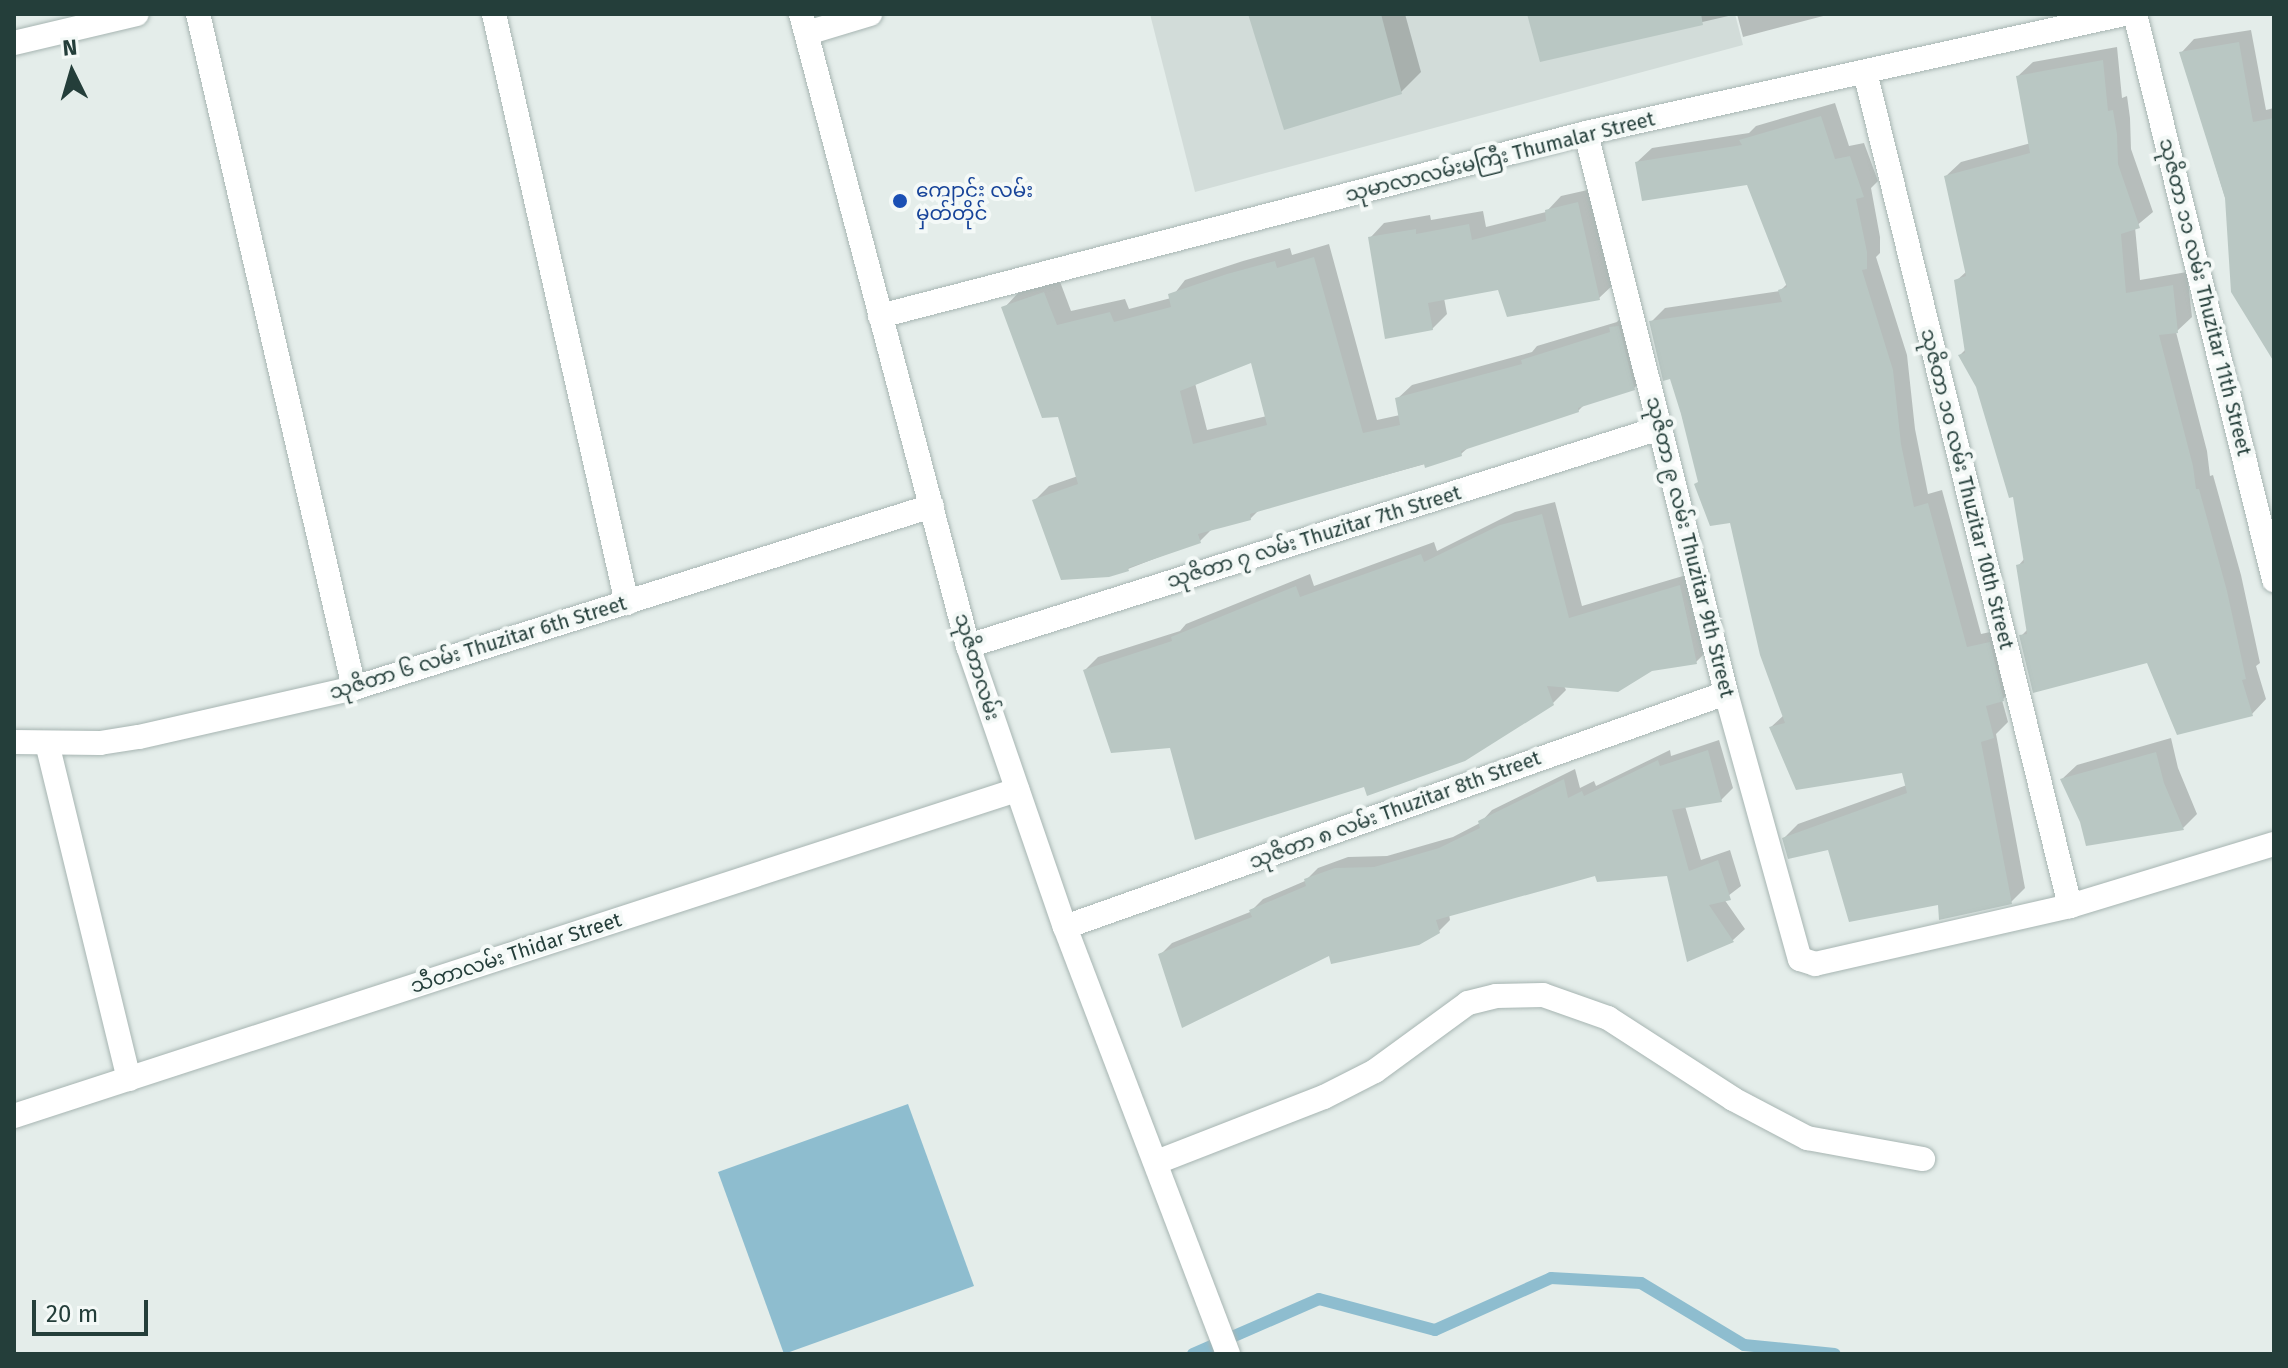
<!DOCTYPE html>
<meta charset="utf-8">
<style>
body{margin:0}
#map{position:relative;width:2288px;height:1368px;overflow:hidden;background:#e4edea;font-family:"Fira Sans","Noto Sans Myanmar",sans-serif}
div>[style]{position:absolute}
.built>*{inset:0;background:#d2dcd9}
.water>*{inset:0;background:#8ebdcf}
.shadow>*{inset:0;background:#0003}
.stream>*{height:12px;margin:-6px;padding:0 6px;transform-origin:6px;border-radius:6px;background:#8ebdcf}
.building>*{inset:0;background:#b9c7c3}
.roads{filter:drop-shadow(0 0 2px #a7b5b2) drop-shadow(0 0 2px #a7b5b2)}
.minor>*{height:24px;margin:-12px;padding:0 12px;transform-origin:12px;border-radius:12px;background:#fff}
.secondary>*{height:24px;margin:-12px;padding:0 12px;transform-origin:12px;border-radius:12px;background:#fff}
.dots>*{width:22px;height:22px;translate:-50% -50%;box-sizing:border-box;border:4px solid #f4f9f7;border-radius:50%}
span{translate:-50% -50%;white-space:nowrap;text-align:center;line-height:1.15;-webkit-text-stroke:8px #f4f9f7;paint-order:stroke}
.street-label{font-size:20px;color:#243e3a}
.transit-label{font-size:20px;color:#164399}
.left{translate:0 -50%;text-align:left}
.frame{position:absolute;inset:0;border:16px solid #243e3a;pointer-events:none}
.north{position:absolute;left:32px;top:32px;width:80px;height:80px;-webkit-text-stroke:6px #f4f9f7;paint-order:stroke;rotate:355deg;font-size:22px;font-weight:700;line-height:32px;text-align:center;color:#243e3a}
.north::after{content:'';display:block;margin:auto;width:28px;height:36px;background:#243e3a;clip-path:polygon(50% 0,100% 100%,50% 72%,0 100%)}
.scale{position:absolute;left:32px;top:1300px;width:116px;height:36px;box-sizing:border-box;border:4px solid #243e3a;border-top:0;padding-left:10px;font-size:24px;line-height:28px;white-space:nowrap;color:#243e3a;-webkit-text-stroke:6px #f4f9f7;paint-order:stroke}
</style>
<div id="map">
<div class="built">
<div style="clip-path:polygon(1150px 14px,1735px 14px,1743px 45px,1195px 192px)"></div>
</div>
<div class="water">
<div style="clip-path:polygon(908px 1104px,974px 1286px,784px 1354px,718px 1172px)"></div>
</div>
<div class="shadow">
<div style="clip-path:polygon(1250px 14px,1405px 14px,1421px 72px,1401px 92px)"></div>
<div style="clip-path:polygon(1529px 14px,1831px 14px,1743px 37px,1737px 14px,1542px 59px)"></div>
<div style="clip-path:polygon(2251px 30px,2266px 110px,2274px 108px,2274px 358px,2181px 53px,2194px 39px)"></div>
<div style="clip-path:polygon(2117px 47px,2122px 98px,2127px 96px,2130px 118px,2131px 149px,2153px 212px,2135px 227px,2140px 280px,2187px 272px,2192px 317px,2176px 332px,2207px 451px,2210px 476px,2213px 475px,2241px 575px,2260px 663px,2256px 666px,2266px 699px,2252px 714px,2148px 661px,2021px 636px,2028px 629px,2018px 566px,2025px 558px,2015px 494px,1978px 386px,1960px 355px,1966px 349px,1956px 281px,1967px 271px,1946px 176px,1961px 162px,2031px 143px,2018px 76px,2033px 62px)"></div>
<div style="clip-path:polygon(1835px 103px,1849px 146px,1864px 143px,1878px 181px,1871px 188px,1880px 237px,1880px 253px,1876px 257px,1907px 355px,1915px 429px,1928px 494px,1942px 490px,1981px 634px,2004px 629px,2017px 685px,2002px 700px,2008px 722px,1996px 734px,2025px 888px,2011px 902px,1940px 903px,1829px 848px,1784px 838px,1798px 824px,1907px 785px,1903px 771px,1771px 727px,1784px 715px,1732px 521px,1700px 481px,1671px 376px,1651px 322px,1665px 308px,1780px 291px,1788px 283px,1749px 183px,1637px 162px,1652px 148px,1749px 133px,1756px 126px)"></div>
<div style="clip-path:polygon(1592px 189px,1614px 284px,1599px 298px,1500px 288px,1444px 298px,1447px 314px,1432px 329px,1370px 238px,1384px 223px,1430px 215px,1431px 220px,1483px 211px,1486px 227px,1546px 212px,1561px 196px)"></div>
<div style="clip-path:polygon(evenodd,1329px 244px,1377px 420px,1400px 415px,1397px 399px,1412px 385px,1532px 352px,1537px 346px,1617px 322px,1625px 313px,1648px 374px,1634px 388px,1585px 404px,1578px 411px,1470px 446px,1461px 454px,1259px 510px,1250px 519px,1212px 529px,1200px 541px,1128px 569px,1035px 500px,1049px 486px,1078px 476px,1060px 415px,1004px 308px,1018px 293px,1059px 279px,1071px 311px,1125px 299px,1129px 309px,1171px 298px,1185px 280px,1243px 261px,1290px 248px,1292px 255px,1329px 244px,1253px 360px,1267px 416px,1207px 430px,1195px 383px,1253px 360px)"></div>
<div style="clip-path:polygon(1555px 502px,1582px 606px,1693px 573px,1709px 649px,1696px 662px,1564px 686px,1566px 690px,1553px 703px,1366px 785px,1171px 746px,1085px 670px,1098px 657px,1180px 631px,1186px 624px,1310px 574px,1314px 586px,1434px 542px,1437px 551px,1515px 512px)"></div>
<div style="clip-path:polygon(2171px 738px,2178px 768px,2197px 814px,2183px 828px,2082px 821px,2062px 779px,2077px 765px)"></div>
<div style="clip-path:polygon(1719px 740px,1733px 788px,1721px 800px,1685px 806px,1701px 860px,1730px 850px,1741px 886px,1724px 899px,1745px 929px,1733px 940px,1688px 959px,1669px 874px,1596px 873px,1449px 914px,1450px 920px,1438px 932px,1330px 954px,1160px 955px,1172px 943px,1250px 912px,1263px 899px,1305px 881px,1318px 868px,1348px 857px,1387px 856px,1453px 837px,1480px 823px,1492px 810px,1575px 769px,1580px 788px,1594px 781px,1596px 786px,1670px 750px,1671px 756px)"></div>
</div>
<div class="stream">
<div style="left:1193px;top:1354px;width:137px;rotate:-23.6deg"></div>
<div style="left:1319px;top:1299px;width:120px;rotate:15deg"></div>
<div style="left:1435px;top:1330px;width:127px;rotate:-24.1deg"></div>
<div style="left:1551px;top:1278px;width:90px;rotate:3.2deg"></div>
<div style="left:1641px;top:1283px;width:120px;rotate:31deg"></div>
<div style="left:1744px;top:1345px;width:91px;rotate:5.6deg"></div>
</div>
<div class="building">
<div style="clip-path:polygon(1248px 14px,1381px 14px,1402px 94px,1284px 130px)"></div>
<div style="clip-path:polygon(1527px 14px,1701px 14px,1703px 25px,1540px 62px)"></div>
<div style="clip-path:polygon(2239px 42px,2253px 122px,2274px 118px,2274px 362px,2231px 292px,2225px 198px,2179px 52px)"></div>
<div style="clip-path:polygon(2103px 60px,2108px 111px,2113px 110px,2117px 134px,2118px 164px,2140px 228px,2121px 234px,2126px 293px,2173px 285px,2178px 333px,2159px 335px,2193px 466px,2196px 489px,2199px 489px,2227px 591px,2246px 679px,2242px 680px,2253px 716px,2177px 735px,2147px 663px,2033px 693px,2019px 635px,2027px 634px,2016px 565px,2024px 563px,2013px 497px,2009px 498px,1976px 387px,1958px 355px,1965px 353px,1954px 280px,1966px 276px,1944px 176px,2030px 153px,2016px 76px)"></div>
<div style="clip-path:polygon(1821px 116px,1835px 159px,1850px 156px,1864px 197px,1856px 199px,1867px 252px,1867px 269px,1862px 270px,1893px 370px,1901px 444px,1914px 507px,1928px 503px,1967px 647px,1990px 642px,2004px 701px,1986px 706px,1994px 738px,1981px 742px,2012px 904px,1939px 920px,1938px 905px,1849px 922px,1828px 850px,1788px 859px,1782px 838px,1907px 793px,1902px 773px,1796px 790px,1769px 727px,1785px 723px,1760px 655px,1730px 523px,1710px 526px,1694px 484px,1698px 482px,1681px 414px,1670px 379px,1663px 381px,1649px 321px,1782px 302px,1778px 290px,1787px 287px,1747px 185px,1642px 201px,1635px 162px,1742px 145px,1739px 140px)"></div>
<div style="clip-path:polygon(1578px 202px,1600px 300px,1507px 317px,1498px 290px,1428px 303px,1433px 330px,1385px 339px,1368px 237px,1416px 229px,1416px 234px,1469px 224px,1472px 240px,1546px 221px,1545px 210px)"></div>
<div style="clip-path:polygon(evenodd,1314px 257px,1363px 433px,1400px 425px,1395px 398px,1522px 364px,1521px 360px,1610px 332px,1609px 327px,1619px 326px,1635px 390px,1578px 408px,1579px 412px,1461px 451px,1462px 456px,1425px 468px,1424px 464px,1250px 514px,1251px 520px,1198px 534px,1201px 543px,1128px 568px,1129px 571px,1109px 577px,1061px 580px,1032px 500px,1078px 484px,1058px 417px,1042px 418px,1001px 307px,1044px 292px,1057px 325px,1110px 312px,1114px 322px,1171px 307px,1168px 294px,1227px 274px,1275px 261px,1277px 268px,1314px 257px,1251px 363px,1267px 425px,1193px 444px,1180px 391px,1251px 363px)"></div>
<div style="clip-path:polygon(1542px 514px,1569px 618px,1680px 585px,1697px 664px,1652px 671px,1618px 692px,1547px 686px,1554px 705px,1465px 761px,1367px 796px,1364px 787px,1195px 840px,1170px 748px,1111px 753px,1083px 670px,1172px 641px,1171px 637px,1296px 586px,1300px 597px,1421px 554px,1424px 562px,1500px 525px)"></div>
<div style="clip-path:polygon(1708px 750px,1722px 802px,1672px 810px,1689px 871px,1718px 860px,1731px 900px,1709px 905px,1734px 942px,1687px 962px,1667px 876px,1597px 882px,1595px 876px,1436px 920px,1440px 933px,1419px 945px,1331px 964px,1329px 956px,1182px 1028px,1158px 954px,1252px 917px,1249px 910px,1306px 886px,1304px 879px,1335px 868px,1374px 867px,1439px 848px,1480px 828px,1478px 821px,1564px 779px,1568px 798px,1582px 791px,1584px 796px,1658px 760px,1660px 766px)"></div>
<div style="clip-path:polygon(2156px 752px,2164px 783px,2184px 830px,2086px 846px,2080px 822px,2060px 779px)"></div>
</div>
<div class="roads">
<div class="minor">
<div style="left:198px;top:14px;width:692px;rotate:76.97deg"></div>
<div style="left:494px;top:14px;width:604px;rotate:77.28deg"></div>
<div style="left:2135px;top:14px;width:583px;rotate:76.2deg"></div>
<div style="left:807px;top:33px;width:66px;rotate:-16.8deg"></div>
<div style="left:14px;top:43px;width:126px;rotate:-13.3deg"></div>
<div style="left:1865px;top:72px;width:859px;rotate:76.19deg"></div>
<div style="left:1586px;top:133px;width:577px;rotate:75.96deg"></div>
<div style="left:1726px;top:693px;width:276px;rotate:74.5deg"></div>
<div style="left:1800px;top:959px;width:16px;rotate:18deg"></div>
<div style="left:1815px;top:964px;width:262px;rotate:-12.8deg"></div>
<div style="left:2070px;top:906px;width:213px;rotate:-16.9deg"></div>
<div style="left:880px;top:316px;width:729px;rotate:-14.53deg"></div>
<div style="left:1586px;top:133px;width:551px;rotate:-12.47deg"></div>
<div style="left:968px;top:646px;width:726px;rotate:-17.49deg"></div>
<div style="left:14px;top:742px;width:86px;rotate:0.7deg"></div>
<div style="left:100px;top:743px;width:39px;rotate:-9deg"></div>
<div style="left:139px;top:737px;width:221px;rotate:-12.8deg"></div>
<div style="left:354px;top:688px;width:606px;rotate:-17.48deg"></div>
<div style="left:47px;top:743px;width:346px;rotate:76.3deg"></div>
<div style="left:1065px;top:927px;width:701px;rotate:-19.49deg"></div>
<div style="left:14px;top:1116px;width:1055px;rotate:-18.01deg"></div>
<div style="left:1157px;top:1162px;width:179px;rotate:-21.3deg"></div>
<div style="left:1324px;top:1097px;width:57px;rotate:-27deg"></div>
<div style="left:1375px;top:1071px;width:115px;rotate:-36.2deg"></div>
<div style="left:1468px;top:1003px;width:29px;rotate:-14deg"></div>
<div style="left:1496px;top:996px;width:47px;rotate:-1.2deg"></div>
<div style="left:1543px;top:995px;width:69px;rotate:19.5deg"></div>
<div style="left:1608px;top:1018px;width:149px;rotate:32.9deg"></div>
<div style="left:1733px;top:1099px;width:84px;rotate:27.8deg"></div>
<div style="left:1807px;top:1138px;width:118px;rotate:10.3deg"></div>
</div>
<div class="secondary">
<div style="left:801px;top:14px;width:654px;rotate:75.2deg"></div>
<div style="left:968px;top:646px;width:297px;rotate:71deg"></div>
<div style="left:1065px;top:927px;width:457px;rotate:69.1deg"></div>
</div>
</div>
<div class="dots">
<div style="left:900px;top:201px;background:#1a4fb4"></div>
</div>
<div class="street-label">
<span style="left:1500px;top:157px;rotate:-14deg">သုမာလာလမ်းမကြီး Thumalar Street</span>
<span style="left:2205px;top:297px;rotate:76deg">သုဇိတာ ၁၁ လမ်း Thuzitar 11th Street</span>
<span style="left:1967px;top:489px;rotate:76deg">သုဇိတာ ၁၀ လမ်း Thuzitar 10th Street</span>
<span style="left:1314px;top:537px;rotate:-17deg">သုဇိတာ ၇ လမ်း Thuzitar 7th Street</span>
<span style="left:1690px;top:547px;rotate:76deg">သုဇိတာ ၉ လမ်း Thuzitar 9th Street</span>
<span style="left:478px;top:648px;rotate:-17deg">သုဇိတာ ၆ လမ်း Thuzitar 6th Street</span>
<span style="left:977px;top:667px;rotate:73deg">သုဇိတာလမ်း</span>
<span style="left:1395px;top:810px;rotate:-20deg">သုဇိတာ ၈ လမ်း Thuzitar 8th Street</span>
<span style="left:516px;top:953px;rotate:-18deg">သီတာလမ်း Thidar Street</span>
</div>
<div class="transit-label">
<span class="left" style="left:916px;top:202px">ကျောင်း လမ်း<br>မှတ်တိုင်</span>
</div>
<div class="frame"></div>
<div class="north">N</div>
<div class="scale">20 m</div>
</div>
